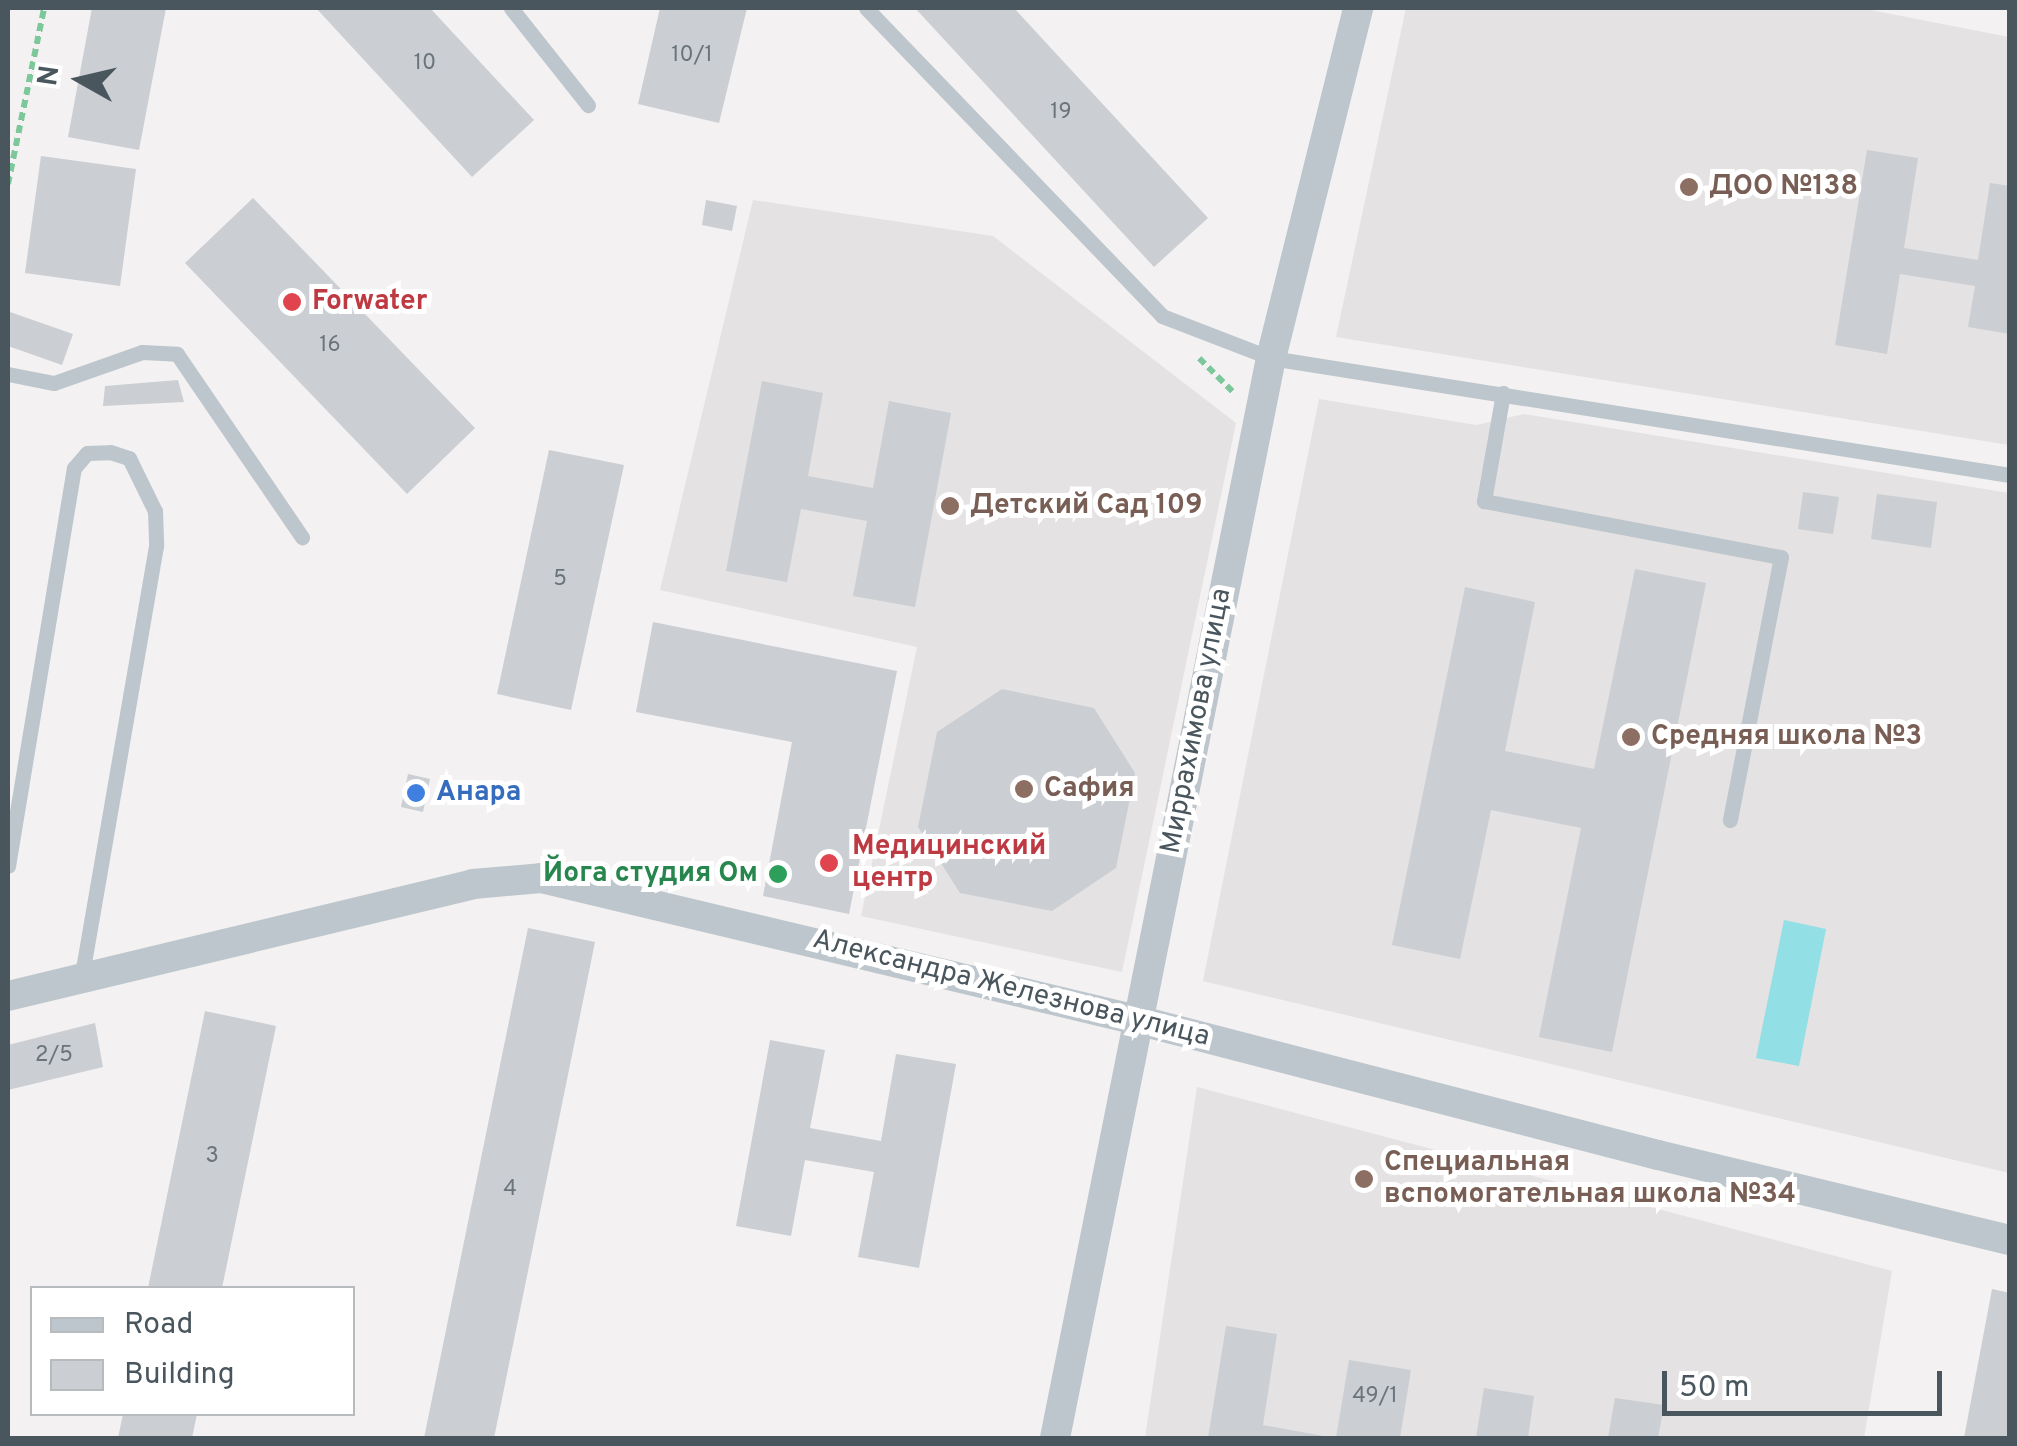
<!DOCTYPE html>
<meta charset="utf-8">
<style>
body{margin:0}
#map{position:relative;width:2017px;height:1446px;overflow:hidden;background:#f3f1f1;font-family:Overpass,sans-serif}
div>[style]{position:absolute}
.education>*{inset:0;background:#e4e2e2}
.water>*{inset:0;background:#93dfe6}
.building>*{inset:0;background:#cbced2}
.path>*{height:6px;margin-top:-3px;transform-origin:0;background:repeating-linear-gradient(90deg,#7dc89a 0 8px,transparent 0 13px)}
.lane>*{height:15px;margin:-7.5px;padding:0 7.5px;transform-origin:7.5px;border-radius:7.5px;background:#bdc6cc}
.street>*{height:30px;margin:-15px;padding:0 15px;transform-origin:15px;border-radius:15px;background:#bdc6cc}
.dots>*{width:28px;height:28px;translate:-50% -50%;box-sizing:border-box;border:5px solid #fff;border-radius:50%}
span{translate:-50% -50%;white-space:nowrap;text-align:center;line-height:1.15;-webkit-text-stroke:10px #fff;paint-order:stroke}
.number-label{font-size:22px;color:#6a747a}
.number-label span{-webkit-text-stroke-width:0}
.education-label{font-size:28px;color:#785e54;font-weight:700}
.left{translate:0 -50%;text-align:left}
.health-label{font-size:28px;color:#be3a42;font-weight:700}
.street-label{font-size:28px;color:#4a565d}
.shop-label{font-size:28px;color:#366cbe;font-weight:700}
.leisure-label{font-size:28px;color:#27864d;font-weight:700}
.right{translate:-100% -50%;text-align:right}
.frame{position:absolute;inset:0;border:10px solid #4a565d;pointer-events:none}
.legend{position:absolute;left:30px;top:1286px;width:325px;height:130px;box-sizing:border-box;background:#fff;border:2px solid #b7bbbe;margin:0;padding:12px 18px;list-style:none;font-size:30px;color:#4a565d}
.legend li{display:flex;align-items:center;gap:20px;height:50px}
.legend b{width:50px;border:2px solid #b7bbbe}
.north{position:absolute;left:30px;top:30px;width:100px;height:100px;-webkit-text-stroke:8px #fff;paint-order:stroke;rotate:278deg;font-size:28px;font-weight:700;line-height:40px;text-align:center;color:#4a565d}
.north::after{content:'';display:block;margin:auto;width:35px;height:45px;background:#4a565d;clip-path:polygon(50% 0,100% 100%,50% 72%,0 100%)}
.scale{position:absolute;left:1662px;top:1371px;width:280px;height:45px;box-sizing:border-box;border:5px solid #4a565d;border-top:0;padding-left:12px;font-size:30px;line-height:35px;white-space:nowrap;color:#4a565d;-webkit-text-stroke:8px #fff;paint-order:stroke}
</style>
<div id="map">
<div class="education">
<div style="clip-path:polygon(1406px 8px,1860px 8px,2009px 37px,2009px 445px,1336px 337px)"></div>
<div style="clip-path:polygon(753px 200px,993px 236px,1236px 423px,1122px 972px,861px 916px,917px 647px,660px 590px)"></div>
<div style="clip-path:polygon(1319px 399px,1476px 425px,1524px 414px,2009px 493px,2009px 1173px,1203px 981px)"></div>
<div style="clip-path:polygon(1197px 1087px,1892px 1271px,1864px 1438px,1145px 1438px)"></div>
</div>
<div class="water">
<div style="clip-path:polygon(1784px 920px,1826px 929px,1799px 1066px,1756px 1058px)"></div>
</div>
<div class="building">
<div style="clip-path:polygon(92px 8px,166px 8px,139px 150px,68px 137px)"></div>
<div style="clip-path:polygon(316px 8px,430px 8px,534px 120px,472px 177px)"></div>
<div style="clip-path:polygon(660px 8px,747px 8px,719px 123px,638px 104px)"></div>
<div style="clip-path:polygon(915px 8px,1014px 8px,1208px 218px,1154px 267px)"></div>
<div style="clip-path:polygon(1867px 150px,1918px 158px,1904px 248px,1978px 260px,1990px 183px,2010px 186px,2010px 334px,1968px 327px,1975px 286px,1900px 274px,1887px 354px,1835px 345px)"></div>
<div style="clip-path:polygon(41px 156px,136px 169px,120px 286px,25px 273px)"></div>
<div style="clip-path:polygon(253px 198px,475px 428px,407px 494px,185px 263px)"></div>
<div style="clip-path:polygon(706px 200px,737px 206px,732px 231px,702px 225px)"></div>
<div style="clip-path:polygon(10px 312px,73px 334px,62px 365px,8px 346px)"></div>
<div style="clip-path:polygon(178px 380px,184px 402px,103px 406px,105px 386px)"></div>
<div style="clip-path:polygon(762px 381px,823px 393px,808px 476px,873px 488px,889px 401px,951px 413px,915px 607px,853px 596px,867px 521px,801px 509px,787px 582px,726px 571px)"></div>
<div style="clip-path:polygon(549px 450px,624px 465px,571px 710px,497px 694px)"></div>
<div style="clip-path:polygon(1803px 492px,1839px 497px,1833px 534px,1798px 529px)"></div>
<div style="clip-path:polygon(1877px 494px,1937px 502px,1931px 548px,1871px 539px)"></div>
<div style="clip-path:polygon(1635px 569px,1706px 583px,1612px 1052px,1539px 1037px,1581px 828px,1491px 810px,1460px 959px,1392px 945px,1465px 587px,1535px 602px,1505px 751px,1594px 769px)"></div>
<div style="clip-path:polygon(653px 622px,897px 671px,849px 914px,763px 896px,792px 742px,636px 712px)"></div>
<div style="clip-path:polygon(1002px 689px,1094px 708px,1135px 773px,1116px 868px,1052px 911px,960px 893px,918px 827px,937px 732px)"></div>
<div style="clip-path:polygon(408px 774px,430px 779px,423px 812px,401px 807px)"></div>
<div style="clip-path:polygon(528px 928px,595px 942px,494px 1438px,424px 1438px)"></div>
<div style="clip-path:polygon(205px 1011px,276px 1026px,222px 1288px,148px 1288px)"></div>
<div style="clip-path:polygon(95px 1023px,103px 1067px,8px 1090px,8px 1045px)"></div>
<div style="clip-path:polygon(770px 1040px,825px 1050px,810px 1128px,881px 1141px,896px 1054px,956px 1064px,919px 1268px,858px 1257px,874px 1172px,805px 1160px,791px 1236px,736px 1226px)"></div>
<div style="clip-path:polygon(1992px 1289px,2010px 1293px,2010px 1438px,1964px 1438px)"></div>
<div style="clip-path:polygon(1226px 1326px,1277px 1334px,1263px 1425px,1334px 1438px,1208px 1438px)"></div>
<div style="clip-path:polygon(1349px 1360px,1411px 1370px,1400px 1438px,1336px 1438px)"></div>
<div style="clip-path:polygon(1484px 1388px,1534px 1396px,1528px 1438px,1476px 1438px)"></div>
<div style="clip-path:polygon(1615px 1398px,1664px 1405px,1658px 1438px,1608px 1438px)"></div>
<div style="clip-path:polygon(123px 1414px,197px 1414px,192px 1438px,118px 1438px)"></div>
</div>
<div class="path">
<div style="left:8px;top:184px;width:180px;rotate:-78.4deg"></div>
<div style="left:1199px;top:358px;width:48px;rotate:45deg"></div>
</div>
<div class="lane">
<div style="left:511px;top:8px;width:124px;rotate:51.6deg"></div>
<div style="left:866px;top:8px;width:427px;rotate:46.1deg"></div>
<div style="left:1162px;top:316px;width:117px;rotate:21.1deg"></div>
<div style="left:1271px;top:358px;width:748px;rotate:9deg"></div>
<div style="left:8px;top:374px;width:47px;rotate:11.1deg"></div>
<div style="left:54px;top:383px;width:93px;rotate:-19.4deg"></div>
<div style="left:142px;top:352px;width:35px;rotate:3deg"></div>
<div style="left:177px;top:354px;width:222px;rotate:55.7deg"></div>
<div style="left:1503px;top:393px;width:110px;rotate:100deg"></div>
<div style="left:1484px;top:501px;width:302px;rotate:10.7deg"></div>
<div style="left:1781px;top:557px;width:268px;rotate:101deg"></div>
<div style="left:8px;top:866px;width:403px;rotate:-80.6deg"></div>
<div style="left:74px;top:468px;width:20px;rotate:-49deg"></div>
<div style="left:87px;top:453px;width:23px;rotate:-2deg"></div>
<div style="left:110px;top:452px;width:20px;rotate:18deg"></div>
<div style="left:129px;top:458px;width:59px;rotate:63.9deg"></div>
<div style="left:155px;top:511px;width:35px;rotate:88deg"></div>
<div style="left:156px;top:546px;width:438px;rotate:99.8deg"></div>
</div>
<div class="street">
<div style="left:8px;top:996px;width:478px;rotate:-13.5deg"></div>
<div style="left:473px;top:884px;width:68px;rotate:-5deg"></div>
<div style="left:541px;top:878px;width:613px;rotate:13.4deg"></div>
<div style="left:1137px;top:1020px;width:538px;rotate:14.53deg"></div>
<div style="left:1658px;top:1155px;width:362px;rotate:13.6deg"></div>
<div style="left:1055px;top:1438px;width:1101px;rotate:-78.69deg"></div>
<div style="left:1271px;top:358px;width:361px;rotate:-76deg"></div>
</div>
<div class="dots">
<div style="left:1689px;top:187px;background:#8d6e63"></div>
<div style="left:292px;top:302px;background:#e0444e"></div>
<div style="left:950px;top:506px;background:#8d6e63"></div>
<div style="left:1631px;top:737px;background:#8d6e63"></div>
<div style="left:1024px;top:789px;background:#8d6e63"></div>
<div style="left:416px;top:793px;background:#3f7fe0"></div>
<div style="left:829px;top:863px;background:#e0444e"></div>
<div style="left:778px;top:874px;background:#2e9e5b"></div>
<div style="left:1364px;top:1179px;background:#8d6e63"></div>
</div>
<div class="number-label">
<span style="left:692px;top:56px">10/1</span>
<span style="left:425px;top:64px">10</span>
<span style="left:1061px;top:113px">19</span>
<span style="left:330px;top:346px">16</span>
<span style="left:560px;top:580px">5</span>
<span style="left:54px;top:1056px">2/5</span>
<span style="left:212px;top:1157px">3</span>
<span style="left:510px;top:1190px">4</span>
<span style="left:1375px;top:1397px">49/1</span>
</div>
<div class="education-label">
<span class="left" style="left:1709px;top:187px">ДОО №138</span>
<span class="left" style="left:970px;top:506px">Детский Сад 109</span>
<span class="left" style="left:1651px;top:737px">Средняя школа №3</span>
<span class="left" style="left:1044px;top:789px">Сафия</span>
<span class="left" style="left:1384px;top:1179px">Специальная<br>вспомогательная школа №34</span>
</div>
<div class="health-label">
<span class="left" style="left:312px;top:302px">Forwater</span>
<span class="left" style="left:852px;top:863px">Медицинский<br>центр</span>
</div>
<div class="street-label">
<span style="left:1197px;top:721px;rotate:-79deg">Миррахимова улица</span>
<span style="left:1011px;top:989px;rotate:14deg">Александра Железнова улица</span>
</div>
<div class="shop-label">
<span class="left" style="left:436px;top:793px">Анара</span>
</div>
<div class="leisure-label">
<span class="right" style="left:758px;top:874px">Йога студия Ом</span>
</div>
<div class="frame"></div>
<ul class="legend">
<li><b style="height:12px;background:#bdc6cc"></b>Road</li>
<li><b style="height:28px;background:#cbced2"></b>Building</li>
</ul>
<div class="north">N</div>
<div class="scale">50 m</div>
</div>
